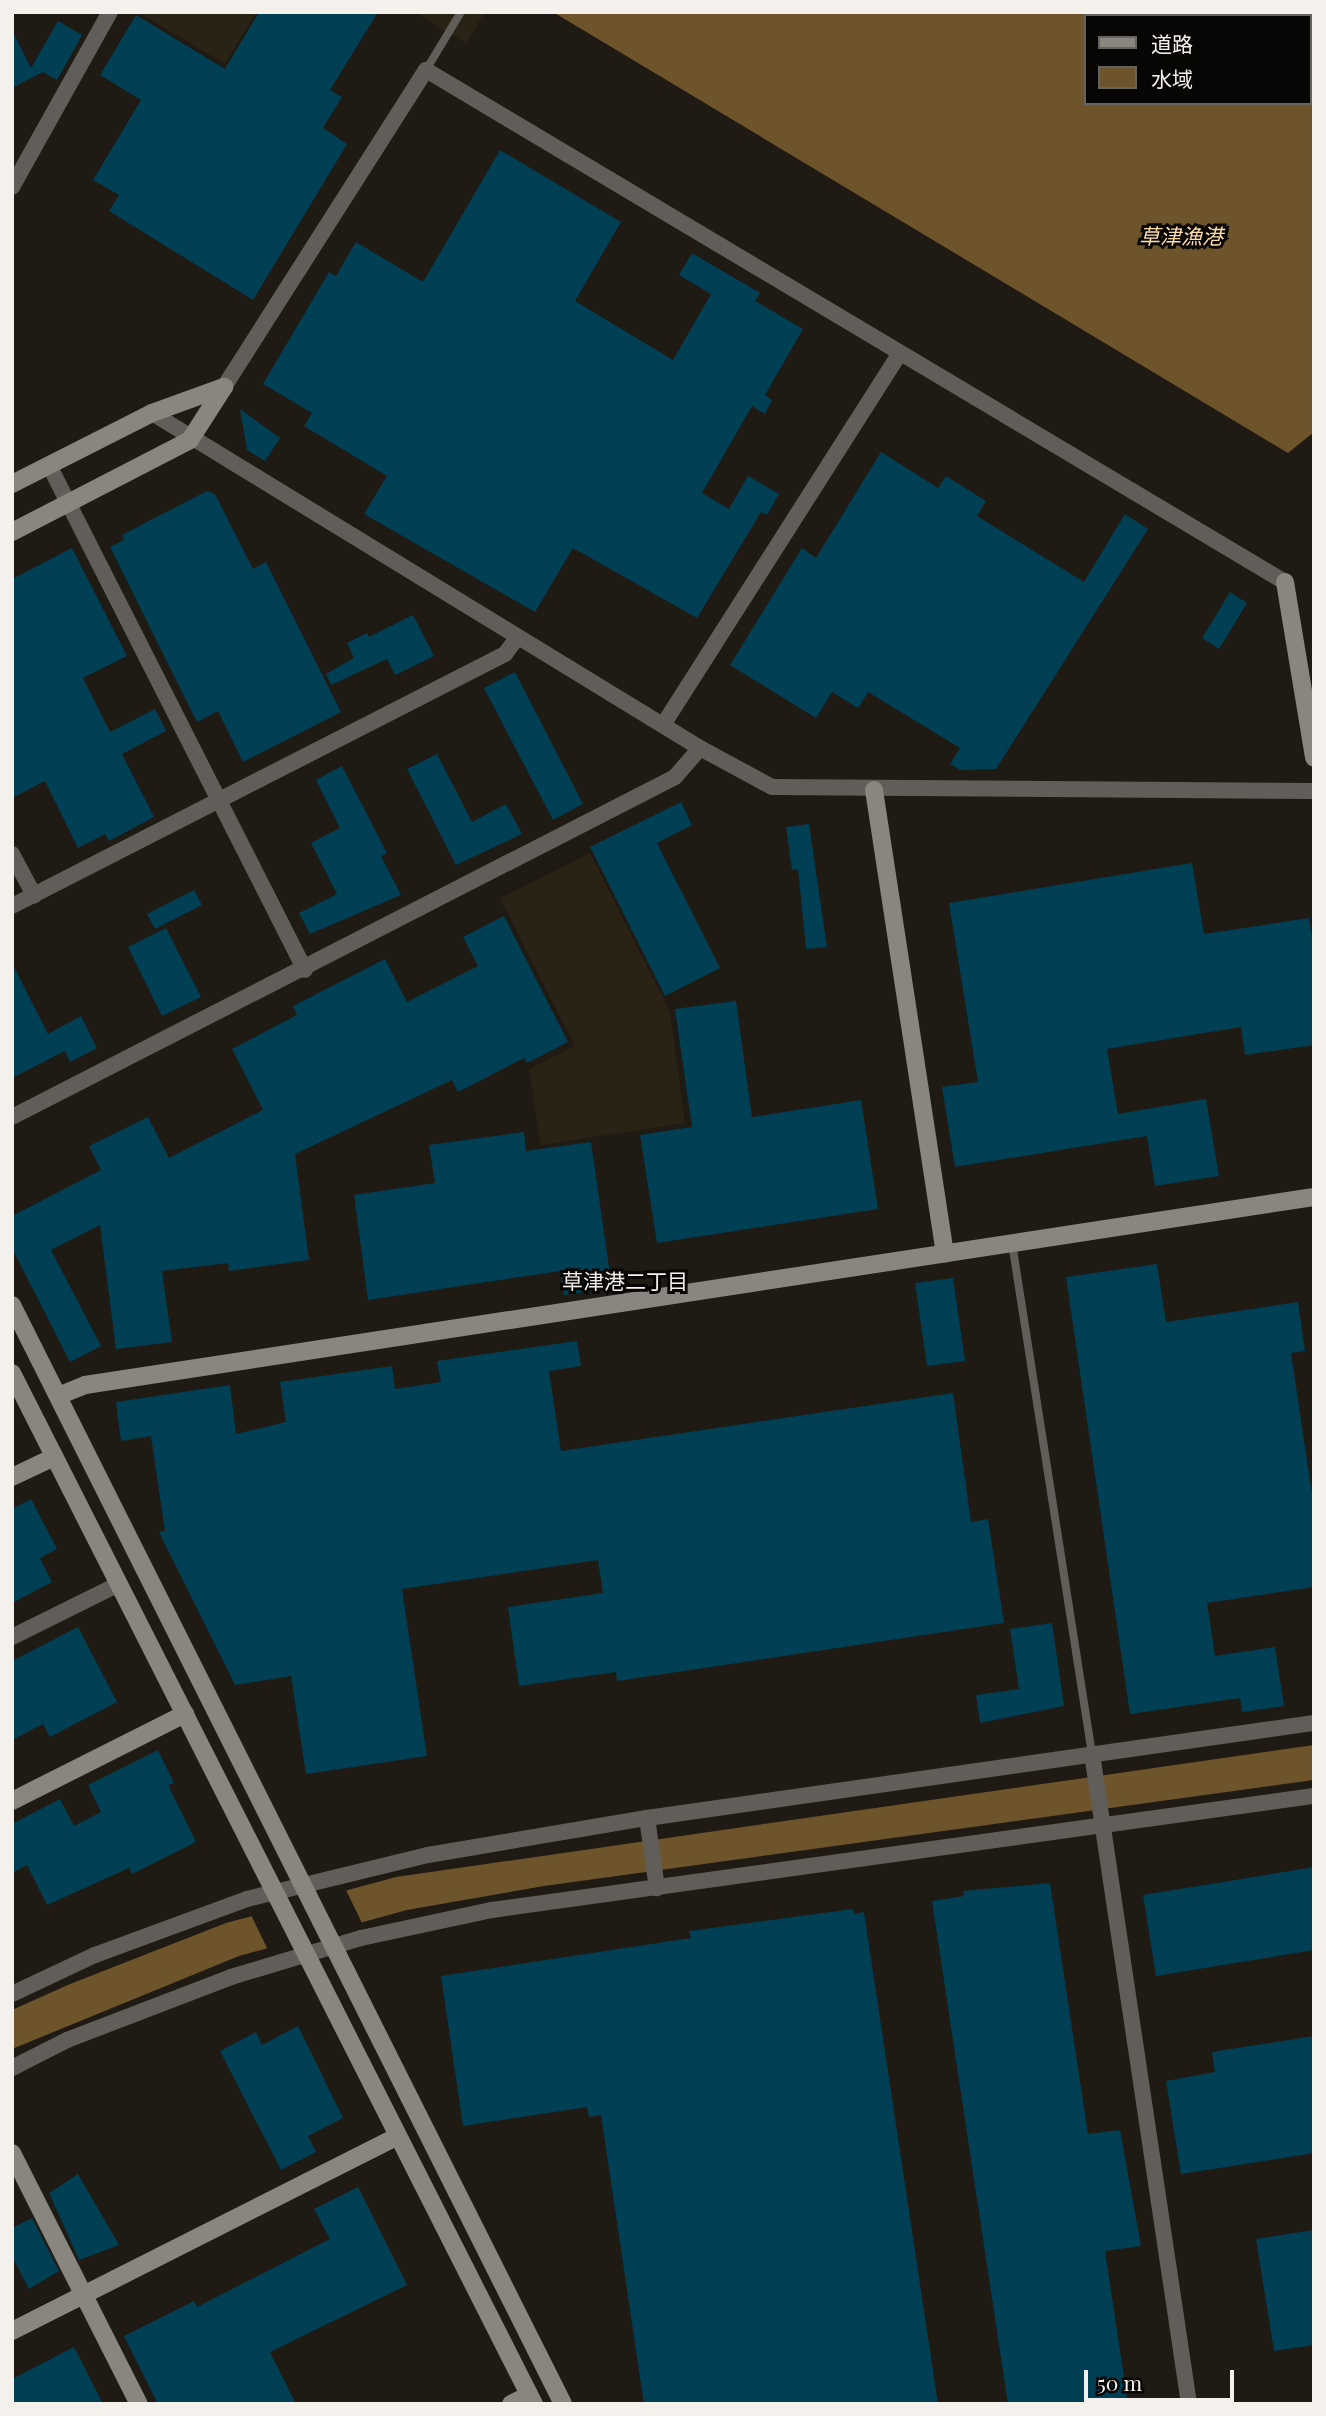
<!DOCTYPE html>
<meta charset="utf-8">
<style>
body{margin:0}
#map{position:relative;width:1326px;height:2416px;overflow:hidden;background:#1f1a13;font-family:"Playfair Display","Noto Sans JP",serif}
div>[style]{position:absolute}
.built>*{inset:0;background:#2b2216}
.water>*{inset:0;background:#6e542a}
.pier>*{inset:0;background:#1f1a13}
.building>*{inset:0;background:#003f54}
.lane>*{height:8px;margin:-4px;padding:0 4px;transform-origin:4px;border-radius:4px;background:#615e5a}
.street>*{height:16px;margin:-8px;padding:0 8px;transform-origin:8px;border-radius:8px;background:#615e5a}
.secondary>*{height:18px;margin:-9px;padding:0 9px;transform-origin:9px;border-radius:9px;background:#89857f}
span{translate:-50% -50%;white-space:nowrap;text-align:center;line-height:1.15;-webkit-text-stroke:6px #070604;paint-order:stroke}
.water-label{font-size:21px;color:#fedca6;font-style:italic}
.neighbourhood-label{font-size:21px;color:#f4f1ec}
.frame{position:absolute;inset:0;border:14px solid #f4f1ec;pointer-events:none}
.legend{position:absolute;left:1084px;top:14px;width:228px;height:91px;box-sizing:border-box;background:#070604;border:2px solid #666461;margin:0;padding:9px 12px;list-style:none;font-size:21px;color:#f4f1ec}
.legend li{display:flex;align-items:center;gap:14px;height:35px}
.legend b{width:35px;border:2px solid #666461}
.scale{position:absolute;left:1084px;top:2370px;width:150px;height:32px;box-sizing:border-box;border:4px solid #f4f1ec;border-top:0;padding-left:9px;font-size:21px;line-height:24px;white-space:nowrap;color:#f4f1ec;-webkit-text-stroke:5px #070604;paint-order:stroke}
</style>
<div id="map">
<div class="built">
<div style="clip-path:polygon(138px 12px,256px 12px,225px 64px)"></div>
<div style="clip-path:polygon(415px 12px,485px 12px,466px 43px)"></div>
<div style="clip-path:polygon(590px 853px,670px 1012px,685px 1123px,541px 1145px,529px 1069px,575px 1046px,500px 898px)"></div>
</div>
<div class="water">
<div style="clip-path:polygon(evenodd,553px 12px,1314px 12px,1314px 432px,1288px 453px,553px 12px,1086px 16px,1310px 16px,1310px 103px,1086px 103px,1086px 16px)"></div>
<div style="clip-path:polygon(1314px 1745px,1314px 1780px,544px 1886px,407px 1910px,239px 1956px,12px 2049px,12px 2010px,70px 1984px,226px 1923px,396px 1877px)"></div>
</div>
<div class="pier">
<div style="clip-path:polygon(345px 1888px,362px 1923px,268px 1950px,251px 1915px)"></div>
</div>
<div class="building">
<div style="clip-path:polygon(259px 12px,378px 12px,330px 90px,342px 97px,323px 128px,347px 144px,253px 300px,109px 211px,119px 195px,93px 180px,141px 100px,100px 75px,136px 15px,225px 69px)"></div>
<div style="clip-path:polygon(58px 21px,82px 35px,57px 80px,43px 72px,12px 88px,12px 30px,31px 68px)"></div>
<div style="clip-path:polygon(500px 150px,621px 222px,575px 301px,673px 360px,711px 294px,679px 275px,692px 253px,760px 293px,755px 301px,803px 329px,765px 395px,772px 400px,765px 414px,752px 406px,702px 493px,729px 509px,748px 476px,779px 494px,767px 515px,761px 512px,697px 618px,573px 548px,535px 612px,364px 514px,387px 476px,304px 426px,312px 413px,263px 384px,329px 272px,336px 276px,356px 242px,423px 282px)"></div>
<div style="clip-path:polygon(240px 409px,280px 438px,265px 461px,247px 450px)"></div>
<div style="clip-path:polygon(881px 452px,938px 488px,946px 476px,986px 501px,977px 516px,1084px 582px,1125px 514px,1148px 529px,996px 769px,960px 770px,950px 764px,960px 748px,868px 692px,858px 708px,832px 692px,816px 718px,730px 665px,802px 548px,816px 558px)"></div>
<div style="clip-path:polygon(207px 491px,215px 494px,253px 569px,266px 562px,341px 712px,243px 762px,218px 711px,197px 722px,110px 547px,124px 540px,122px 535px)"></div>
<div style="clip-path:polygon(72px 548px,127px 656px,83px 678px,110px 732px,155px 709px,166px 731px,122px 754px,154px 817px,109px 841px,105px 834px,78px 848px,45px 781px,12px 798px,12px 579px)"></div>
<div style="clip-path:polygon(1230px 592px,1247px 603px,1219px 649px,1202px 638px)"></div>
<div style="clip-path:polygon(413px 615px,434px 656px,395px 675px,387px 659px,331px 685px,326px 674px,354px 658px,347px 643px,367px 633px,369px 637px)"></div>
<div style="clip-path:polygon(515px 672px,583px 804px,553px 820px,484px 688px)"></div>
<div style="clip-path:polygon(437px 754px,472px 822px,506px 804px,522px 834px,456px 865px,407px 769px)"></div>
<div style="clip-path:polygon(342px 766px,387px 853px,381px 856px,401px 895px,310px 934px,299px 913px,337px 894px,311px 843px,340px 828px,316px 780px)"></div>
<div style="clip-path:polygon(681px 802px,692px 825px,657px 843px,720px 968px,665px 996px,590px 847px)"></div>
<div style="clip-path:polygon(809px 824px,827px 947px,806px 949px,798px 869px,792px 870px,786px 827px)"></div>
<div style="clip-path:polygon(1192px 863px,1204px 934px,1309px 918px,1314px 951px,1314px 1045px,1245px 1055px,1241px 1027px,1107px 1049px,1118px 1114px,1206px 1099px,1219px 1176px,1155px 1186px,1147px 1136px,955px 1167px,942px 1087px,978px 1082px,949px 903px)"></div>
<div style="clip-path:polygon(194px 890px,202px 905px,155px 929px,147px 914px)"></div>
<div style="clip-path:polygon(504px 916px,568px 1042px,527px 1063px,524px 1058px,458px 1092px,452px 1080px,295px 1154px,309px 1260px,229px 1271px,228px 1263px,162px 1271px,172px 1342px,116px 1349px,100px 1225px,51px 1250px,101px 1346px,70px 1362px,12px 1248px,12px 1216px,101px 1170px,89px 1146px,148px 1117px,169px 1158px,263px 1110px,232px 1049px,297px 1015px,293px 1006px,385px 959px,407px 1002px,478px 966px,463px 937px)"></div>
<div style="clip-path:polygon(166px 928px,201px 997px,162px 1016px,128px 947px)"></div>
<div style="clip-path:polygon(12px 963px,48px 1034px,81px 1016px,97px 1048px,70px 1062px,65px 1051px,12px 1078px)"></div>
<div style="clip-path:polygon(736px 1001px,752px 1117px,861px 1100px,878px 1209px,657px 1243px,640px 1135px,692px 1127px,675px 1009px)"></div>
<div style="clip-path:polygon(524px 1132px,526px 1151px,591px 1142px,612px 1288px,564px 1295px,560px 1271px,368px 1300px,354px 1195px,435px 1183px,429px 1145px)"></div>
<div style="clip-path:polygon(1157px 1264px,1166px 1322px,1298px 1302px,1305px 1351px,1291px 1353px,1314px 1507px,1314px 1587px,1207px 1603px,1215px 1656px,1275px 1647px,1284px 1706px,1242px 1712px,1240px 1698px,1130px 1714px,1066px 1277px)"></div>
<div style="clip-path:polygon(953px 1278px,965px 1361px,927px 1366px,915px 1283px)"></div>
<div style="clip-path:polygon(577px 1341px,581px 1366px,549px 1371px,561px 1451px,953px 1393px,971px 1522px,988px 1519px,1004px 1623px,617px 1681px,616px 1672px,519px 1686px,508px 1607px,603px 1593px,598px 1560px,402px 1589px,427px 1756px,306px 1774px,291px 1676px,235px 1685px,159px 1532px,165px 1531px,151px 1436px,121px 1441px,116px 1402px,230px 1385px,236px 1434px,286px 1422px,280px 1382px,392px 1366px,395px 1389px,441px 1382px,437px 1361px)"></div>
<div style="clip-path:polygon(31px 1499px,57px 1549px,40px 1558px,52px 1582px,12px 1603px,12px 1509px)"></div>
<div style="clip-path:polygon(1052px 1623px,1064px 1706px,980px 1723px,976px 1695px,1019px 1689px,1010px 1629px)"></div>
<div style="clip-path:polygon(78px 1627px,117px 1702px,50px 1737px,43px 1724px,12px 1740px,12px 1661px)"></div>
<div style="clip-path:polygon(158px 1750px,174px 1783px,168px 1785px,196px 1842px,132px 1874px,129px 1868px,47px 1905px,27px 1865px,12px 1873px,12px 1824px,60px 1799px,74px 1826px,101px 1812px,88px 1785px)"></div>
<div style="clip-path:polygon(1314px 1867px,1314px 1950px,1156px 1976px,1143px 1895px)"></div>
<div style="clip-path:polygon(1050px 1883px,1088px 2134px,1120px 2130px,1141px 2246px,1105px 2251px,1128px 2404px,1008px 2404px,970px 2153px,932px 1901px,964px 1896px,963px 1891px)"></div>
<div style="clip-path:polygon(853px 1909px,854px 1914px,864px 1912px,938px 2404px,644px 2404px,601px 2115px,589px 2117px,587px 2107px,463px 2126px,441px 1976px,691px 1938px,689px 1931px)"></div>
<div style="clip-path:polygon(298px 2026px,343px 2118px,308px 2136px,316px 2152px,281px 2170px,220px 2051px,256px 2032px,262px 2045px)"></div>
<div style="clip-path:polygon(1314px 2036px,1314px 2153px,1181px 2174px,1166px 2081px,1215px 2072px,1212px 2052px)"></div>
<div style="clip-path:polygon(78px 2174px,119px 2245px,79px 2260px,49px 2193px)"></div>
<div style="clip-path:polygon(358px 2187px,407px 2285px,270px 2352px,296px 2404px,158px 2404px,124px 2336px,194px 2301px,197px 2307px,330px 2239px,314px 2209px)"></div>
<div style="clip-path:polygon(32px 2218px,59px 2271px,29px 2289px,12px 2256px,12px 2228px)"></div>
<div style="clip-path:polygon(1314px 2230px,1314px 2345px,1274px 2351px,1256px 2239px)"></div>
<div style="clip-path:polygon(74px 2347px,103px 2404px,12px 2404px,12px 2379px)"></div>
</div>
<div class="lane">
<div style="left:426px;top:70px;width:68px;rotate:-58.9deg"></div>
<div style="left:1012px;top:1243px;width:517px;rotate:81.1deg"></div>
</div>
<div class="street">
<div style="left:12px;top:187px;width:201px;rotate:-60.8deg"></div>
<div style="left:224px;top:387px;width:376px;rotate:-57.5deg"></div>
<div style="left:426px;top:70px;width:1000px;rotate:30.8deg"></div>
<div style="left:152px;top:413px;width:642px;rotate:31.44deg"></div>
<div style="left:700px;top:748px;width:82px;rotate:28.4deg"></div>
<div style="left:772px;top:787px;width:542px;rotate:0.42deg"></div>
<div style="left:49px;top:465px;width:566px;rotate:63.12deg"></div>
<div style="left:663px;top:725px;width:441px;rotate:-57.5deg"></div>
<div style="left:12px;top:854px;width:47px;rotate:61.8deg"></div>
<div style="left:12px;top:906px;width:554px;rotate:-27.07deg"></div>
<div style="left:505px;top:654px;width:21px;rotate:-53deg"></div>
<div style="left:12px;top:1117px;width:745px;rotate:-27.15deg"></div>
<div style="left:675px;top:777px;width:38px;rotate:-49deg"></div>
<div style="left:12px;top:1637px;width:119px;rotate:-26.4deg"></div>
<div style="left:1092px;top:1754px;width:657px;rotate:81.51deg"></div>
<div style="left:647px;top:1818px;width:71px;rotate:81.9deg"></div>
<div style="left:12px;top:1994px;width:92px;rotate:-25.2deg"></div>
<div style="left:95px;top:1955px;width:162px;rotate:-20.2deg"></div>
<div style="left:247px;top:1899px;width:186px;rotate:-13.7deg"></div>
<div style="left:428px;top:1855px;width:222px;rotate:-9.6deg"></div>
<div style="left:647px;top:1818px;width:674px;rotate:-8.11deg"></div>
<div style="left:12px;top:2068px;width:62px;rotate:-27deg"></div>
<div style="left:67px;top:2040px;width:176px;rotate:-21deg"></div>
<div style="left:231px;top:1977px;width:136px;rotate:-16.7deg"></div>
<div style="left:361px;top:1938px;width:134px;rotate:-12.1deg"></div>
<div style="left:492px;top:1910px;width:830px;rotate:-7.9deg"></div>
</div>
<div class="secondary">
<div style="left:12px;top:484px;width:157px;rotate:-26.9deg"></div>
<div style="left:152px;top:413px;width:77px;rotate:-19.9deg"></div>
<div style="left:12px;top:532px;width:200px;rotate:-27.3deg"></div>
<div style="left:190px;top:440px;width:63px;rotate:-57.3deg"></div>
<div style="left:1285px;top:582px;width:178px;rotate:80.6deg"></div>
<div style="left:874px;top:790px;width:469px;rotate:81.3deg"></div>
<div style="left:12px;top:1305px;width:1229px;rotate:63.37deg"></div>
<div style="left:12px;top:1373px;width:1156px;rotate:63.15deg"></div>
<div style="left:58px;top:1396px;width:29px;rotate:-22deg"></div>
<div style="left:85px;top:1385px;width:1243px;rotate:-8.7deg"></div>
<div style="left:12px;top:1477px;width:47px;rotate:-25.5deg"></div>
<div style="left:12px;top:1801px;width:194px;rotate:-26.7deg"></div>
<div style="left:12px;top:2153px;width:281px;rotate:63.2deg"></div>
<div style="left:12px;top:2331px;width:432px;rotate:-26.8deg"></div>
<div style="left:511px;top:2404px;width:20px;rotate:-27deg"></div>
</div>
<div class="water-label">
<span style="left:1181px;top:235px">草津漁港</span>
</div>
<div class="neighbourhood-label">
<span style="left:625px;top:1280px">草津港二丁目</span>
</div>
<div class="frame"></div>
<ul class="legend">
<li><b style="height:9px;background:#89857f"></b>道路</li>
<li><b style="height:19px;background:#6e542a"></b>水域</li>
</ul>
<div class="scale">50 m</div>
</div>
